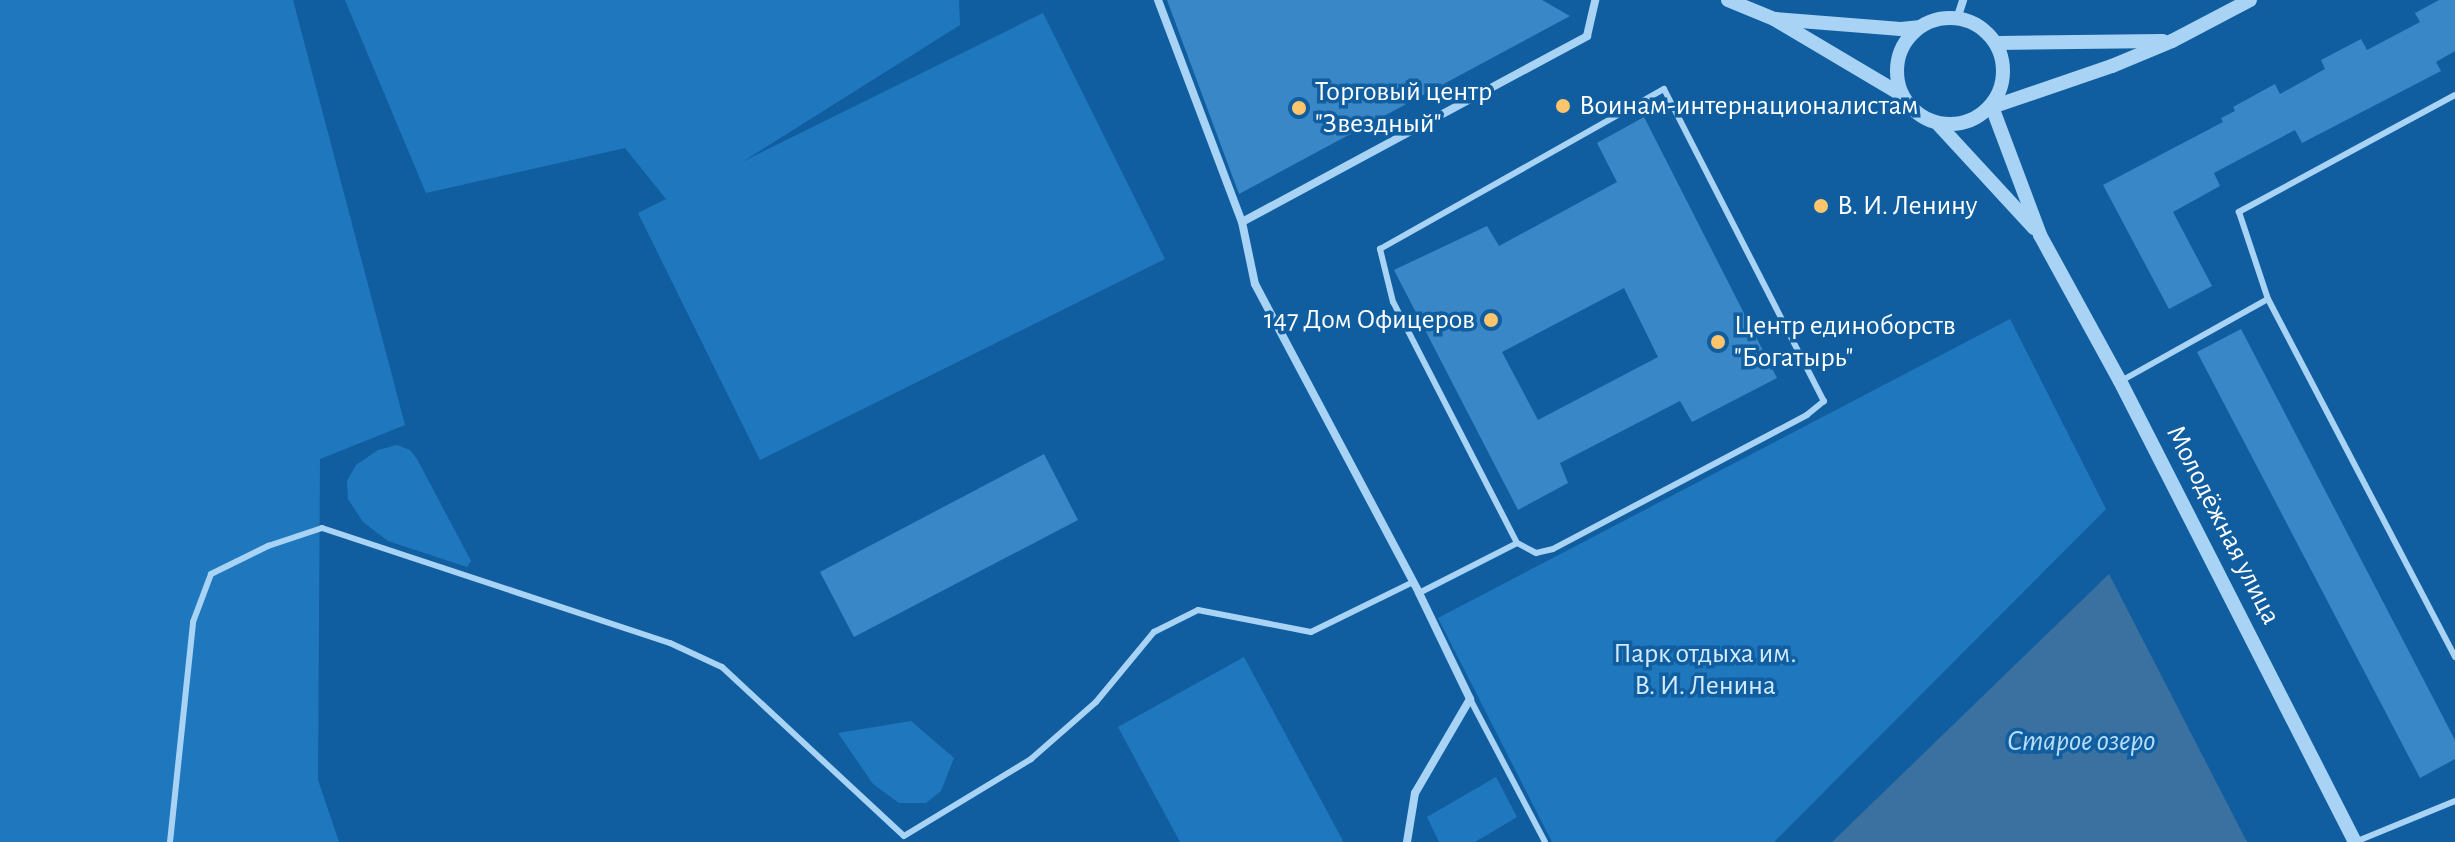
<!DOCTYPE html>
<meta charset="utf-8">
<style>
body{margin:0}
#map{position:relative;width:2455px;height:842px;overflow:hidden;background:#105ea0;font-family:"Alegreya Sans",sans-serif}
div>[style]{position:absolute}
.green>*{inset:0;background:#1f78be}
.water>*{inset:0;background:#3a71a0}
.building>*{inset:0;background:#3987c7}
.service>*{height:6px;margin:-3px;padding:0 3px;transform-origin:3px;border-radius:3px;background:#a8d3f5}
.minor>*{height:8px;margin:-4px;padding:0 4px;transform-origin:4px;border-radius:4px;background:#a8d3f5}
.tertiary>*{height:14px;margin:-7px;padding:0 7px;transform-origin:7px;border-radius:7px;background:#a8d3f5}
.tertiary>.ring{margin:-7px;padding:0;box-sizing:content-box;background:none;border:14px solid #a8d3f5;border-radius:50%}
.dots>*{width:22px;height:22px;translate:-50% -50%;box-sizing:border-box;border:4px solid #105ea0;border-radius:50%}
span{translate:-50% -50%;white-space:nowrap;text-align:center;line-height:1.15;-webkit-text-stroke:7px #105ea0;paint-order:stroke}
.poi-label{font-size:28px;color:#fff}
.left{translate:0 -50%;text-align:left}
.right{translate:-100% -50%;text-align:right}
.street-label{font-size:28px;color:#fff}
.park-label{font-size:28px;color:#d1eafe}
.water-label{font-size:30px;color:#b5ddfb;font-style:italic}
</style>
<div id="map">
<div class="green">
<div style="clip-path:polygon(0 0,293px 0,405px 425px,320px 459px,318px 780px,339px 842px,0 842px)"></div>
<div style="clip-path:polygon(345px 0,959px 0,960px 25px,742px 162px,1043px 13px,1165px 259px,760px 460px,638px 213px,666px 199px,625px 148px,426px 193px)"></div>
<div style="clip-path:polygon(2010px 319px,2106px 509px,1774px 842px,1552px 842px,1438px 618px)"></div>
<div style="clip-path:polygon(397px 445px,410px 450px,417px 459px,471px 561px,467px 567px,388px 541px,363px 522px,348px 499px,347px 481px,356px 465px,378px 450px)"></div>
<div style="clip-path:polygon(1244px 657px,1343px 841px,1342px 842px,1180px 842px,1118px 727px)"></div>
<div style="clip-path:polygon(911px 721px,954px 758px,941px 791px,926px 803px,899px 803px,873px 784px,838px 733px)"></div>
<div style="clip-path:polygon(1496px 777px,1517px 817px,1475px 842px,1439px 842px,1427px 817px)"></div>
</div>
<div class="water">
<div style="clip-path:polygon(2109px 574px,2247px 842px,1832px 842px)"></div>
</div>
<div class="building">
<div style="clip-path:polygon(1167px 0,1542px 0,1570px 16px,1239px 194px)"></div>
<div style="clip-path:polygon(2439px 0,2455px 0,2455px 51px,2436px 62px,2441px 71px,2302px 143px,2295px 130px,2214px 173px,2220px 186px,2173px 212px,2212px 286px,2169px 309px,2103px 185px,2223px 122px,2221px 118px,2235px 111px,2233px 107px,2275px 84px,2280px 94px,2325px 69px,2321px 60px,2361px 39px,2367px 50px,2420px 22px,2415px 13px)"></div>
<div style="clip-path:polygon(evenodd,1644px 117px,1777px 378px,1692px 422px,1680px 401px,1560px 463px,1568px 483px,1518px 510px,1394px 270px,1487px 226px,1499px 246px,1617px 182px,1597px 143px,1644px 117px,1624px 288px,1658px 357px,1538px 420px,1502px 352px,1624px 288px)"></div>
<div style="clip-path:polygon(2241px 329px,2455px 740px,2455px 759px,2420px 778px,2197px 352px)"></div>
<div style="clip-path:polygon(1044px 454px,1078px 520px,854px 637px,820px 572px)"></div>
</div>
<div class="service">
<div style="left:2455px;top:95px;width:246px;rotate:151.6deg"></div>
<div style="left:2239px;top:212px;width:92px;rotate:71.6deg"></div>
<div style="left:2268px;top:299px;width:404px;rotate:62.4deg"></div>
<div style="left:2121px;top:381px;width:168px;rotate:-29.2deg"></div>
<div style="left:1419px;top:593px;width:110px;rotate:-27deg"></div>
<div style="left:1517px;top:543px;width:271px;rotate:-117.2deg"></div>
<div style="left:1393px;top:302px;width:55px;rotate:-103.8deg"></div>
<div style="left:1380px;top:249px;width:326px;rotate:-29.4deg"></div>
<div style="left:1664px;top:89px;width:351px;rotate:62.9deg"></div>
<div style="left:1824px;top:401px;width:22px;rotate:141deg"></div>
<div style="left:1807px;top:415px;width:287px;rotate:152.2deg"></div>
<div style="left:1553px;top:549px;width:17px;rotate:167deg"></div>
<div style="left:1536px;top:553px;width:21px;rotate:-152deg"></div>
<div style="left:1470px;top:699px;width:161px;rotate:62.3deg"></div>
<div style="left:170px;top:842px;width:221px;rotate:-84deg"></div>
<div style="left:193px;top:622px;width:51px;rotate:-69.4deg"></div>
<div style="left:211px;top:574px;width:64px;rotate:-26.2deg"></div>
<div style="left:268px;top:546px;width:57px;rotate:-18.4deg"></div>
<div style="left:322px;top:528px;width:367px;rotate:18.3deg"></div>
<div style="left:670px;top:643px;width:57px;rotate:24.8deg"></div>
<div style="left:722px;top:667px;width:248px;rotate:42.9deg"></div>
<div style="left:904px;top:836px;width:149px;rotate:-31.2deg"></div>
<div style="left:1031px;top:759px;width:86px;rotate:-41.2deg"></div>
<div style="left:1096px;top:702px;width:91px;rotate:-50.4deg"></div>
<div style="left:1154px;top:632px;width:49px;rotate:-26.6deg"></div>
<div style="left:1198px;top:610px;width:115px;rotate:11deg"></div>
<div style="left:1311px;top:632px;width:114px;rotate:-26.1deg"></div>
<div style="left:2355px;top:842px;width:108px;rotate:-22.3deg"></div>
</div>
<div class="minor">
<div style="left:1158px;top:0;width:237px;rotate:69.3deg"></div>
<div style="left:1242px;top:222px;width:63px;rotate:78.2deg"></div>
<div style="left:1255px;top:284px;width:350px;rotate:62deg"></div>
<div style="left:1419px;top:593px;width:118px;rotate:64.3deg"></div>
<div style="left:1470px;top:699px;width:109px;rotate:120.3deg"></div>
<div style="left:1415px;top:793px;width:50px;rotate:99.3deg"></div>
<div style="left:1957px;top:19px;width:20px;rotate:-72deg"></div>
<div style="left:1242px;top:222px;width:392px;rotate:-28.3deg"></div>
<div style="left:1587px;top:36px;width:37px;rotate:-77deg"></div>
</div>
<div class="tertiary">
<div style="left:1728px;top:0;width:50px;rotate:22.4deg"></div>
<div style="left:1774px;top:19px;width:149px;rotate:30.7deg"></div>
<div class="ring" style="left:1897px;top:18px;width:92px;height:92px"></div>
<div style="left:1776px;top:19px;width:125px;rotate:4.6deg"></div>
<div style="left:1901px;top:29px;width:18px;rotate:-6deg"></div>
<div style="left:1999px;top:43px;width:164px;rotate:-0.7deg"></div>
<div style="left:1992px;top:107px;width:137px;rotate:69.4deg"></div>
<div style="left:2040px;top:235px;width:166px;rotate:61.3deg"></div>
<div style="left:2120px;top:381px;width:517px;rotate:62.99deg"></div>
<div style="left:1992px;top:107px;width:127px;rotate:-18.9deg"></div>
<div style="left:2112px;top:66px;width:65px;rotate:-22.6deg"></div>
<div style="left:2172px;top:41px;width:88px;rotate:-27.7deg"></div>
<div style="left:1939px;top:125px;width:140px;rotate:47.3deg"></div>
</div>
<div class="dots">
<div style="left:1563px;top:106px;background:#ffc56d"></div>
<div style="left:1299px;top:108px;background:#ffc56d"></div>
<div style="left:1821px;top:206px;background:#ffc56d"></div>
<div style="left:1491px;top:320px;background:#ffc56d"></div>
<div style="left:1718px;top:342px;background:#ffc56d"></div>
</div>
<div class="poi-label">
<span class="left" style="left:1315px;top:108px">Торговый центр<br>"Звездный"</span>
<span class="left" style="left:1579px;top:106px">Воинам-интернационалистам</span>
<span class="left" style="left:1837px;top:206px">В. И. Ленину</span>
<span class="right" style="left:1475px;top:320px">147 Дом Офицеров</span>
<span class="left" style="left:1734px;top:342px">Центр единоборств<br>"Богатырь"</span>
</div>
<div class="street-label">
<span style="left:2223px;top:525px;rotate:63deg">Молодёжная улица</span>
</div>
<div class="park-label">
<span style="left:1705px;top:670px">Парк отдыха им.<br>В. И. Ленина</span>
</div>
<div class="water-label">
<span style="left:2081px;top:741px">Старое озеро</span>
</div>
</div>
